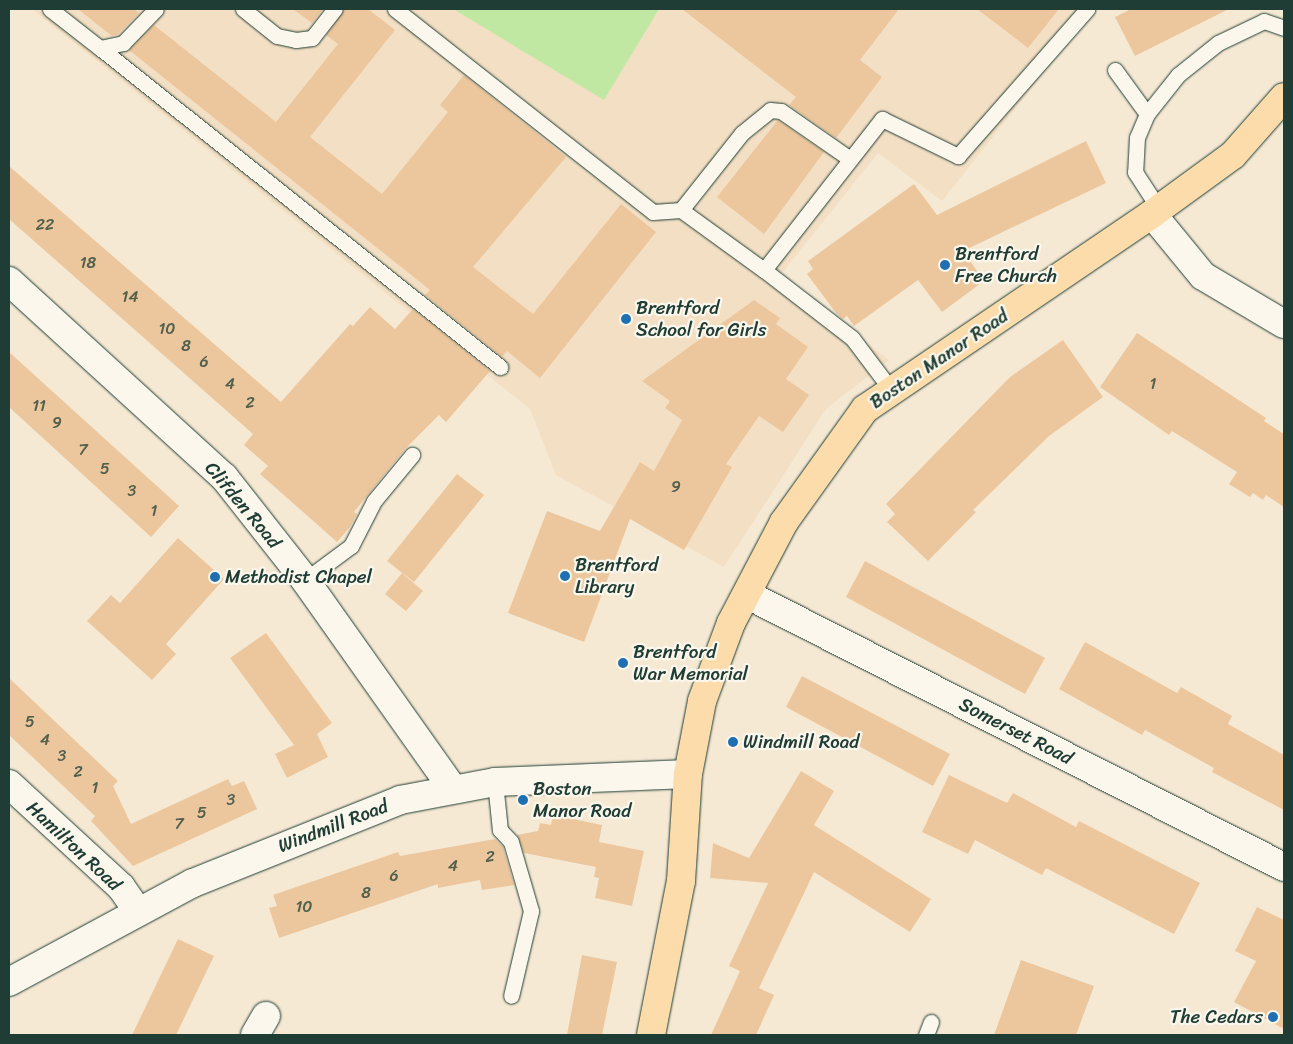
<!DOCTYPE html>
<style>
body{margin:0}
#map{position:relative;width:1293px;height:1044px;overflow:hidden;background:#f6e9d4;font-family:Sriracha,sans-serif}
div>[style]{position:absolute}
.built>*{inset:0;background:#f3dfc4}
.green>*{inset:0;background:#c1e8a3}
.building>*{inset:0;background:#ecc79d}
.roads{filter:drop-shadow(0 0 1px #1f3d34) drop-shadow(0 0 1px #1f3d34)}
.lane>*{height:15px;margin:-7.5px;padding:0 7.5px;transform-origin:7.5px;border-radius:7.5px;background:#fbf7ec}
.street>*{height:28px;margin:-14px;padding:0 14px;transform-origin:14px;border-radius:14px;background:#fbf7ec}
.secondary>*{height:28px;margin:-14px;padding:0 14px;transform-origin:14px;border-radius:14px;background:#fbf7ec}
.primary>*{height:28px;margin:-14px;padding:0 14px;transform-origin:14px;border-radius:14px;background:#fddcac}
.dots>*{width:14px;height:14px;translate:-50% -50%;box-sizing:border-box;border:2px solid #fbf7ec;border-radius:50%}
span{translate:-50% -50%;white-space:nowrap;text-align:center;line-height:1.15;-webkit-text-stroke:4.5px #fbf7ec;paint-order:stroke}
.number-label{font-size:16px;color:#52604e}
.number-label span{-webkit-text-stroke-width:0}
.poi-label{font-size:19px;color:#1f3d34}
.left{translate:0 -50%;text-align:left}
.right{translate:-100% -50%;text-align:right}
.street-label{font-size:19px;color:#1f3d34}
.frame{position:absolute;inset:0;border:10px solid #1f3d34;pointer-events:none}
</style>
<div id="map">
<div class="built">
<div style="clip-path:polygon(32px 9px,1094px 9px,942px 201px,878px 153px,778px 278px,889px 360px,826px 409px,724px 567px,556px 475px,530px 409px)"></div>
</div>
<div class="green">
<div style="clip-path:polygon(453px 9px,659px 9px,604px 100px)"></div>
</div>
<div class="building">
<div style="clip-path:polygon(78px 9px,134px 9px,139px 13px,118px 34px,112px 36px)"></div>
<div style="clip-path:polygon(293px 9px,323px 9px,312px 23px)"></div>
<div style="clip-path:polygon(344px 9px,368px 9px,395px 30px,310px 137px,382px 194px,448px 112px,440px 105px,464px 75px,566px 157px,473px 267px,533px 314px,621px 204px,656px 232px,540px 378px,507px 351px,502px 357px,425px 295px,430px 290px,129px 50px,154px 25px,276px 122px,338px 44px,326px 35px)"></div>
<div style="clip-path:polygon(682px 9px,899px 9px,860px 60px,882px 77px,836px 138px,789px 105px,796px 97px)"></div>
<div style="clip-path:polygon(977px 9px,1059px 9px,1028px 48px)"></div>
<div style="clip-path:polygon(1131px 9px,1229px 9px,1135px 56px,1115px 17px)"></div>
<div style="clip-path:polygon(778px 120px,824px 152px,764px 234px,717px 197px)"></div>
<div style="clip-path:polygon(1086px 141px,1106px 183px,963px 251px,984px 281px,942px 312px,918px 280px,854px 326px,847px 316px,843px 319px,836px 313px,807px 274px,813px 269px,808px 261px,914px 184px,937px 215px)"></div>
<div style="clip-path:polygon(9px 166px,281px 402px,350px 324px,353px 326px,370px 307px,395px 329px,413px 309px,490px 371px,446px 422px,439px 415px,405px 449px,354px 512px,357px 514px,350px 527px,337px 542px,260px 474px,268px 466px,244px 445px,253px 434px,9px 219px)"></div>
<div style="clip-path:polygon(754px 300px,780px 318px,776px 324px,808px 347px,786px 379px,809px 395px,783px 432px,759px 416px,726px 464px,732px 467px,684px 550px,630px 519px,584px 642px,508px 613px,547px 511px,600px 531px,640px 462px,654px 471px,682px 420px,665px 408px,670px 401px,642px 381px)"></div>
<div style="clip-path:polygon(1137px 333px,1266px 418px,1264px 421px,1284px 434px,1284px 507px,1266px 495px,1263px 500px,1253px 493px,1250px 497px,1229px 484px,1237px 472px,1172px 431px,1169px 435px,1100px 387px)"></div>
<div style="clip-path:polygon(1063px 340px,1103px 397px,1049px 436px,973px 510px,976px 512px,928px 561px,887px 522px,895px 514px,886px 504px,1010px 377px)"></div>
<div style="clip-path:polygon(9px 352px,179px 506px,151px 537px,9px 407px)"></div>
<div style="clip-path:polygon(457px 474px,484px 495px,414px 582px,387px 561px)"></div>
<div style="clip-path:polygon(178px 538px,224px 579px,166px 644px,176px 654px,152px 680px,87px 621px,111px 595px,120px 603px)"></div>
<div style="clip-path:polygon(865px 561px,1045px 658px,1025px 694px,846px 597px)"></div>
<div style="clip-path:polygon(402px 573px,423px 591px,406px 611px,385px 594px)"></div>
<div style="clip-path:polygon(266px 633px,332px 723px,317px 734px,328px 757px,287px 778px,275px 754px,294px 745px,230px 658px)"></div>
<div style="clip-path:polygon(1085px 642px,1177px 693px,1181px 687px,1232px 716px,1228px 724px,1284px 755px,1284px 810px,1212px 772px,1214px 768px,1145px 730px,1142px 735px,1059px 689px)"></div>
<div style="clip-path:polygon(802px 676px,950px 754px,933px 786px,786px 707px)"></div>
<div style="clip-path:polygon(9px 678px,118px 781px,113px 786px,131px 824px,228px 779px,232px 786px,244px 781px,257px 809px,133px 866px,91px 821px,95px 816px,9px 735px)"></div>
<div style="clip-path:polygon(801px 771px,834px 791px,814px 825px,931px 899px,910px 932px,814px 872px,759px 988px,774px 995px,756px 1035px,711px 1035px,740px 971px,729px 966px,768px 883px,710px 878px,713px 843px,749px 858px)"></div>
<div style="clip-path:polygon(949px 775px,1007px 803px,1013px 793px,1076px 827px,1079px 821px,1200px 883px,1174px 934px,1046px 868px,1042px 875px,975px 840px,968px 854px,922px 832px)"></div>
<div style="clip-path:polygon(553px 815px,602px 825px,599px 842px,644px 851px,632px 906px,595px 898px,599px 878px,594px 877px,596px 867px,524px 853px,517px 835px,538px 831px,540px 823px,551px 825px)"></div>
<div style="clip-path:polygon(495px 839px,503px 847px,514px 885px,482px 890px,480px 880px,438px 888px,438px 884px,279px 938px,269px 908px,277px 906px,273px 895px,398px 852px,400px 856px)"></div>
<div style="clip-path:polygon(1257px 907px,1284px 920px,1284px 1029px,1234px 1002px,1256px 961px,1235px 951px)"></div>
<div style="clip-path:polygon(178px 939px,214px 956px,176px 1035px,132px 1035px)"></div>
<div style="clip-path:polygon(582px 955px,617px 962px,602px 1035px,567px 1035px)"></div>
<div style="clip-path:polygon(1021px 960px,1094px 986px,1076px 1035px,994px 1035px)"></div>
</div>
<div class="roads">
<div class="lane">
<div style="left:50px;top:9px;width:63px;rotate:38deg"></div>
<div style="left:100px;top:48px;width:24px;rotate:-12deg"></div>
<div style="left:123px;top:43px;width:47px;rotate:-45.9deg"></div>
<div style="left:243px;top:9px;width:43px;rotate:38.5deg"></div>
<div style="left:277px;top:36px;width:19px;rotate:12deg"></div>
<div style="left:296px;top:40px;width:16px;rotate:-7deg"></div>
<div style="left:312px;top:38px;width:37px;rotate:-52deg"></div>
<div style="left:395px;top:9px;width:328px;rotate:38.2deg"></div>
<div style="left:653px;top:212px;width:28px;rotate:-4deg"></div>
<div style="left:681px;top:210px;width:102px;rotate:35.9deg"></div>
<div style="left:100px;top:48px;width:512px;rotate:38.57deg"></div>
<div style="left:1115px;top:70px;width:54px;rotate:54deg"></div>
<div style="left:1147px;top:114px;width:25px;rotate:113deg"></div>
<div style="left:1137px;top:137px;width:35px;rotate:93deg"></div>
<div style="left:1135px;top:172px;width:44px;rotate:57deg"></div>
<div style="left:1147px;top:114px;width:50px;rotate:-51.5deg"></div>
<div style="left:1178px;top:75px;width:51px;rotate:-38.7deg"></div>
<div style="left:1218px;top:43px;width:51px;rotate:-25.6deg"></div>
<div style="left:1264px;top:21px;width:21px;rotate:19deg"></div>
<div style="left:681px;top:210px;width:98px;rotate:-51.6deg"></div>
<div style="left:742px;top:133px;width:36px;rotate:-39deg"></div>
<div style="left:770px;top:110px;width:11px;rotate:5deg"></div>
<div style="left:781px;top:111px;width:84px;rotate:34.8deg"></div>
<div style="left:892px;top:391px;width:66px;rotate:-127deg"></div>
<div style="left:852px;top:338px;width:111px;rotate:-142.3deg"></div>
<div style="left:764px;top:270px;width:192px;rotate:-52deg"></div>
<div style="left:882px;top:119px;width:85px;rotate:26deg"></div>
<div style="left:958px;top:156px;width:196px;rotate:-48.7deg"></div>
<div style="left:305px;top:580px;width:57px;rotate:-36.5deg"></div>
<div style="left:351px;top:546px;width:51px;rotate:-62.9deg"></div>
<div style="left:374px;top:501px;width:60px;rotate:-50.4deg"></div>
<div style="left:495px;top:782px;width:48px;rotate:84.1deg"></div>
<div style="left:500px;top:830px;width:16px;rotate:47deg"></div>
<div style="left:511px;top:842px;width:72px;rotate:73.8deg"></div>
<div style="left:531px;top:911px;width:87px;rotate:103.2deg"></div>
<div style="left:926px;top:1035px;width:14px;rotate:-69deg"></div>
</div>
<div class="street">
<div style="left:1152px;top:214px;width:80px;rotate:50.6deg"></div>
<div style="left:1203px;top:276px;width:94px;rotate:30.7deg"></div>
<div style="left:9px;top:281px;width:291px;rotate:42.4deg"></div>
<div style="left:224px;top:477px;width:131px;rotate:51.8deg"></div>
<div style="left:305px;top:580px;width:256px;rotate:54.7deg"></div>
<div style="left:748px;top:595px;width:601px;rotate:26.91deg"></div>
<div style="left:9px;top:784px;width:152px;rotate:42.6deg"></div>
<div style="left:121px;top:887px;width:28px;rotate:55deg"></div>
<div style="left:255px;top:1035px;width:22px;rotate:-60deg"></div>
</div>
<div class="secondary">
<div style="left:9px;top:982px;width:209px;rotate:-28.3deg"></div>
<div style="left:193px;top:883px;width:223px;rotate:-21.8deg"></div>
<div style="left:400px;top:800px;width:97px;rotate:-10.7deg"></div>
<div style="left:495px;top:782px;width:193px;rotate:-2.4deg"></div>
</div>
<div class="primary">
<div style="left:651px;top:1035px;width:157px;rotate:-79deg"></div>
<div style="left:681px;top:881px;width:107px;rotate:-86.3deg"></div>
<div style="left:688px;top:774px;width:74px;rotate:-79.1deg"></div>
<div style="left:702px;top:701px;width:83px;rotate:-69.6deg"></div>
<div style="left:731px;top:623px;width:114px;rotate:-62.3deg"></div>
<div style="left:784px;top:522px;width:139px;rotate:-54.4deg"></div>
<div style="left:865px;top:409px;width:347px;rotate:-34.2deg"></div>
<div style="left:1152px;top:214px;width:100px;rotate:-36.1deg"></div>
<div style="left:1233px;top:155px;width:77px;rotate:-48.7deg"></div>
</div>
</div>
<div class="dots">
<div style="left:945px;top:265px;background:#1f6fb2"></div>
<div style="left:626px;top:319px;background:#1f6fb2"></div>
<div style="left:565px;top:576px;background:#1f6fb2"></div>
<div style="left:215px;top:577px;background:#1f6fb2"></div>
<div style="left:623px;top:663px;background:#1f6fb2"></div>
<div style="left:733px;top:742px;background:#1f6fb2"></div>
<div style="left:523px;top:800px;background:#1f6fb2"></div>
<div style="left:1273px;top:1017px;background:#1f6fb2"></div>
</div>
<div class="number-label">
<span style="left:45px;top:225px">22</span>
<span style="left:88px;top:263px">18</span>
<span style="left:130px;top:297px">14</span>
<span style="left:167px;top:329px">10</span>
<span style="left:186px;top:346px">8</span>
<span style="left:204px;top:362px">6</span>
<span style="left:230px;top:384px">4</span>
<span style="left:1153px;top:384px">1</span>
<span style="left:250px;top:403px">2</span>
<span style="left:39px;top:406px">11</span>
<span style="left:57px;top:423px">9</span>
<span style="left:83px;top:450px">7</span>
<span style="left:105px;top:469px">5</span>
<span style="left:676px;top:487px">9</span>
<span style="left:132px;top:491px">3</span>
<span style="left:154px;top:511px">1</span>
<span style="left:30px;top:722px">5</span>
<span style="left:45px;top:740px">4</span>
<span style="left:62px;top:756px">3</span>
<span style="left:78px;top:772px">2</span>
<span style="left:95px;top:788px">1</span>
<span style="left:231px;top:800px">3</span>
<span style="left:202px;top:813px">5</span>
<span style="left:179px;top:824px">7</span>
<span style="left:490px;top:857px">2</span>
<span style="left:453px;top:866px">4</span>
<span style="left:394px;top:876px">6</span>
<span style="left:366px;top:893px">8</span>
<span style="left:304px;top:907px">10</span>
</div>
<div class="poi-label">
<span class="left" style="left:955px;top:265px">Brentford<br>Free Church</span>
<span class="left" style="left:636px;top:319px">Brentford<br>School for Girls</span>
<span class="left" style="left:575px;top:576px">Brentford<br>Library</span>
<span class="left" style="left:225px;top:577px">Methodist Chapel</span>
<span class="left" style="left:633px;top:663px">Brentford<br>War Memorial</span>
<span class="left" style="left:743px;top:742px">Windmill Road</span>
<span class="left" style="left:533px;top:800px">Boston<br>Manor Road</span>
<span class="right" style="left:1263px;top:1017px">The Cedars</span>
</div>
<div class="street-label">
<span style="left:939px;top:359px;rotate:-34deg">Boston Manor Road</span>
<span style="left:243px;top:505px;rotate:50deg">Clifden Road</span>
<span style="left:1016px;top:731px;rotate:27deg">Somerset Road</span>
<span style="left:333px;top:826px;rotate:-21deg">Windmill Road</span>
<span style="left:74px;top:846px;rotate:43deg">Hamilton Road</span>
</div>
<div class="frame"></div>
</div>
